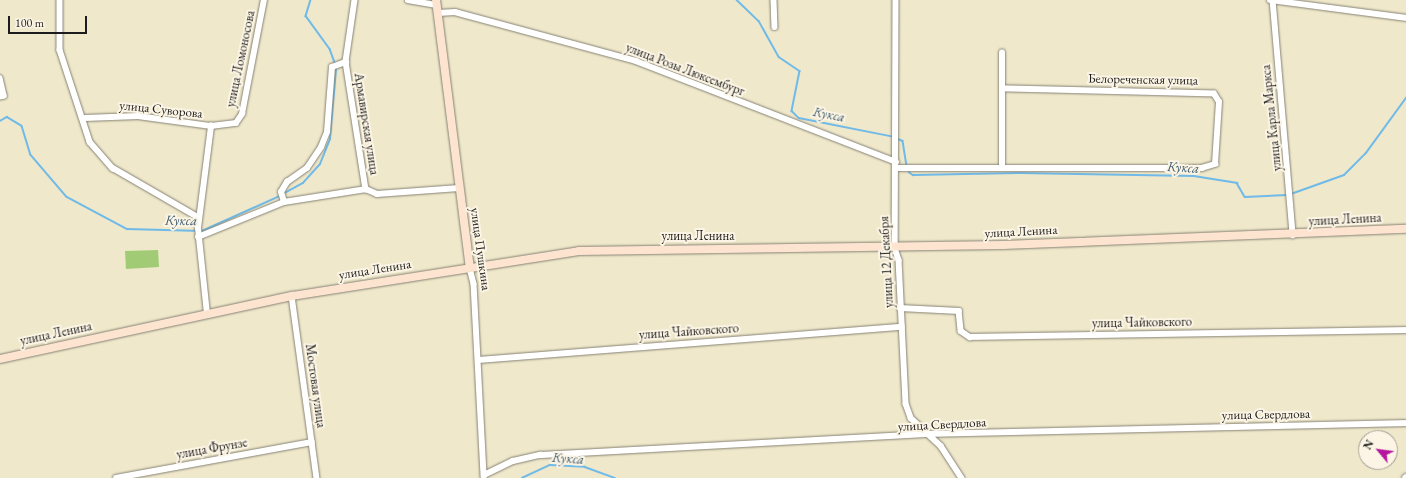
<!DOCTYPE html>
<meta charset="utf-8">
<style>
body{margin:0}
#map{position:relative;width:1406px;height:478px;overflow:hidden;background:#efe8cb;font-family:"EB Garamond",serif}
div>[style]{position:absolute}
.green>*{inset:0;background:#a2cb76}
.stream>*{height:1.5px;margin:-0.75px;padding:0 0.75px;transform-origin:0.75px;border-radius:0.75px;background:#6fbae8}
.roads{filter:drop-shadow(0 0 1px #868274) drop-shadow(0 0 1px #868274)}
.street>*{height:5.5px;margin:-2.75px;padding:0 2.75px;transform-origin:2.75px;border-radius:2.75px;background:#fff}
.secondary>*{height:8px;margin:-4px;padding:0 4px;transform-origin:4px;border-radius:4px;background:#fde4d0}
span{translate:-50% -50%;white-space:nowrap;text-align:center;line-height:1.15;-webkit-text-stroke:4px #fcf5e5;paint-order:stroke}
.street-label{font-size:13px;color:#1c1c1c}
.water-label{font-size:14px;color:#3d5b6e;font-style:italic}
.north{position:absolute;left:1358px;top:430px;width:40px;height:40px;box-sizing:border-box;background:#fcf5e5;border:1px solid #a29e95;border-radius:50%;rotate:299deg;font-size:11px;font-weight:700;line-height:16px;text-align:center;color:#1c1c1c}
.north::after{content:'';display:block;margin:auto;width:14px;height:18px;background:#b5179e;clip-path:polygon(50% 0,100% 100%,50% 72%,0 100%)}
.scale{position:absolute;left:8px;top:16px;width:79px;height:18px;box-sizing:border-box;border:2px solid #1c1c1c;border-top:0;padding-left:5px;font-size:12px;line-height:14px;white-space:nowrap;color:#1c1c1c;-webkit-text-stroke:3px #fcf5e5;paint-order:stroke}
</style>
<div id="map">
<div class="green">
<div style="clip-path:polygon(158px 250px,159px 267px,126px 269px,125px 251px)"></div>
</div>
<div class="stream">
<div style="left:311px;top:0;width:17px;rotate:107deg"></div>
<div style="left:306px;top:16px;width:41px;rotate:54deg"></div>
<div style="left:330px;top:49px;width:15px;rotate:70deg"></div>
<div style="left:737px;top:0;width:30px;rotate:44deg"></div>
<div style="left:759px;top:21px;width:41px;rotate:60.9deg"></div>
<div style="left:779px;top:57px;width:25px;rotate:34deg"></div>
<div style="left:800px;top:71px;width:41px;rotate:101.3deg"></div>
<div style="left:792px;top:111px;width:10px;rotate:45deg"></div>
<div style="left:799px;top:118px;width:98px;rotate:11.2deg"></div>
<div style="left:0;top:121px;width:8px;rotate:-30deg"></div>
<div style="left:7px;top:117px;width:17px;rotate:31deg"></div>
<div style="left:22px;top:126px;width:30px;rotate:73deg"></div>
<div style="left:31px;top:155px;width:55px;rotate:49.4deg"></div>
<div style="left:67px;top:197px;width:68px;rotate:28.1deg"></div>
<div style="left:127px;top:229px;width:75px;rotate:1.5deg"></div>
<div style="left:202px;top:231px;width:85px;rotate:-24.2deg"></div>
<div style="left:898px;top:139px;width:5px;rotate:22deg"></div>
<div style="left:903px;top:141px;width:24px;rotate:81deg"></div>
<div style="left:909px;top:172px;width:5px;rotate:37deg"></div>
<div style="left:913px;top:175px;width:107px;rotate:-1.1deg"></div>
<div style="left:1020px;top:173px;width:174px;rotate:1deg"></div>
<div style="left:1194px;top:176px;width:44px;rotate:9.2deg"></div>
<div style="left:1237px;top:183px;width:16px;rotate:60deg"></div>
<div style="left:1245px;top:197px;width:42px;rotate:-2.7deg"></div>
<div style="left:283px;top:194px;width:23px;rotate:-29deg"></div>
<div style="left:303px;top:183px;width:25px;rotate:-48deg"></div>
<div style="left:320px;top:164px;width:27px;rotate:-68deg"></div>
<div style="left:330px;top:139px;width:70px;rotate:-85.1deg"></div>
<div style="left:1291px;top:194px;width:56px;rotate:-19.7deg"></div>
<div style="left:1344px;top:175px;width:31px;rotate:-45deg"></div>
<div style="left:1366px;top:153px;width:68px;rotate:-54deg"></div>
<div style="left:522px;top:478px;width:31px;rotate:-25deg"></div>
<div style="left:550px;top:465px;width:35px;rotate:3deg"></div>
<div style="left:585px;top:467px;width:32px;rotate:20deg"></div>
</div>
<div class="roads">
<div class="street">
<div style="left:60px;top:0;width:50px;rotate:90deg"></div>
<div style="left:60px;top:50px;width:97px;rotate:71.9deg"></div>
<div style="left:90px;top:142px;width:35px;rotate:49deg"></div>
<div style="left:113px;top:168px;width:98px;rotate:30deg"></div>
<div style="left:355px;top:0;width:63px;rotate:98.3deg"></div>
<div style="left:346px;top:62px;width:129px;rotate:81.1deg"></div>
<div style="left:408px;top:0;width:29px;rotate:10deg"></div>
<div style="left:774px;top:0;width:27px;rotate:88deg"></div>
<div style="left:896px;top:0;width:248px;rotate:90.2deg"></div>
<div style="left:895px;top:248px;width:13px;rotate:72deg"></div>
<div style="left:899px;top:260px;width:144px;rotate:87.2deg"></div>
<div style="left:906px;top:404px;width:15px;rotate:70deg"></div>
<div style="left:911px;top:418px;width:41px;rotate:43deg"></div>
<div style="left:941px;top:446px;width:38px;rotate:57deg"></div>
<div style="left:1270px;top:0;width:137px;rotate:7.5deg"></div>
<div style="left:1273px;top:0;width:236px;rotate:85.1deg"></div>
<div style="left:438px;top:13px;width:17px;rotate:-3deg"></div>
<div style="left:455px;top:12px;width:188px;rotate:15.1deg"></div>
<div style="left:636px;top:61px;width:279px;rotate:21.2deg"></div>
<div style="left:0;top:78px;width:18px;rotate:77deg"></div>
<div style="left:4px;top:96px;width:4px;rotate:166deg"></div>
<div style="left:85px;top:118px;width:53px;rotate:-2.2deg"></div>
<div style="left:138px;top:116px;width:74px;rotate:7.8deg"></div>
<div style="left:211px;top:126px;width:25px;rotate:-7deg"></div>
<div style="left:236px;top:123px;width:11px;rotate:-56deg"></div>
<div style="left:242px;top:114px;width:116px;rotate:-79.1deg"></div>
<div style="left:1002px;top:167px;width:114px;rotate:-90deg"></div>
<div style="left:896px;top:168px;width:306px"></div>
<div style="left:1202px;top:168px;width:14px;rotate:-17deg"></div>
<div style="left:1215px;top:164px;width:62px;rotate:-86.3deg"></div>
<div style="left:1219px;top:102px;width:9px;rotate:-122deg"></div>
<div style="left:1214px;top:94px;width:211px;rotate:-178.6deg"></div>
<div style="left:284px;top:202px;width:10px;rotate:-107deg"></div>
<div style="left:281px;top:192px;width:12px;rotate:-59deg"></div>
<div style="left:287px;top:182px;width:24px;rotate:-35deg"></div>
<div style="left:307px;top:168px;width:25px;rotate:-56deg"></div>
<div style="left:321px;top:147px;width:16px;rotate:-68deg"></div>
<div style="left:327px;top:132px;width:65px;rotate:-85.6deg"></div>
<div style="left:332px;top:67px;width:15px;rotate:-20deg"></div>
<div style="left:198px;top:237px;width:93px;rotate:-22.1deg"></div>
<div style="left:284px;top:202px;width:83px;rotate:-9deg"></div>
<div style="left:366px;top:189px;width:12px;rotate:24deg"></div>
<div style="left:377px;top:194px;width:82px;rotate:-4.2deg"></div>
<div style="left:470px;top:268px;width:16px;rotate:76deg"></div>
<div style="left:474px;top:284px;width:193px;rotate:87deg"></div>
<div style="left:292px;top:296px;width:184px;rotate:82.2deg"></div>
<div style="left:900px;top:308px;width:59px;rotate:2.9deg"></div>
<div style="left:959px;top:311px;width:20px;rotate:84deg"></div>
<div style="left:961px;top:331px;width:11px;rotate:34deg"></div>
<div style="left:970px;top:337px;width:436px;rotate:-0.9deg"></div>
<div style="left:207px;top:314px;width:86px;rotate:-96deg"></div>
<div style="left:198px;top:228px;width:103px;rotate:-82.7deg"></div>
<div style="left:478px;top:360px;width:425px;rotate:-4.5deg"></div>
<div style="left:484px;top:475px;width:32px;rotate:-26deg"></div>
<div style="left:513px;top:461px;width:28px;rotate:-13deg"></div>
<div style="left:540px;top:455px;width:388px;rotate:-3.1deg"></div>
<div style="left:927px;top:434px;width:479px;rotate:-1.3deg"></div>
<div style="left:116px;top:478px;width:199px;rotate:-10.4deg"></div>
<div style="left:1405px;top:478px;width:1px;rotate:-45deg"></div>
</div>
<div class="secondary">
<div style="left:436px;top:0;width:270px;rotate:82.8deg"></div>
<div style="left:0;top:359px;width:299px;rotate:-12.2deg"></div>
<div style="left:292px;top:296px;width:291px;rotate:-8.9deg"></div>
<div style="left:579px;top:251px;width:424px;rotate:-0.8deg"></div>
<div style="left:1003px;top:245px;width:403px;rotate:-2.3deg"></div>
</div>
</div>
<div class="street-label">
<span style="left:241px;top:59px;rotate:-78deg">улица Ломоносова</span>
<span style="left:685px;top:70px;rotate:21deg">улица Розы Люксембург</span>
<span style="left:1143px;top:80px;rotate:1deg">Белореченская улица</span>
<span style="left:161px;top:110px;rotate:6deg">улица Суворова</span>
<span style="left:1272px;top:118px;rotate:-96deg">улица Карла Маркса</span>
<span style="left:366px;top:124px;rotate:81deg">Армавирская улица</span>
<span style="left:1345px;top:220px;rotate:-3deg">улица Ленина</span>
<span style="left:1021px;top:232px;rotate:-3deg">улица Ленина</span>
<span style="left:698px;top:236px">улица Ленина</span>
<span style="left:480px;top:249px;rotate:82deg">улица Пушкина</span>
<span style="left:887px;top:262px;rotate:-93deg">улица 12 Декабря</span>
<span style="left:375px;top:270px;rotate:-9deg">улица Ленина</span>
<span style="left:1142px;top:323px;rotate:-1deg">улица Чайковского</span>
<span style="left:689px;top:332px;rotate:-4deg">улица Чайковского</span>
<span style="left:56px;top:334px;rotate:-12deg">улица Ленина</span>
<span style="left:315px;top:386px;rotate:82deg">Мостовая улица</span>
<span style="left:1266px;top:415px;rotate:-1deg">улица Свердлова</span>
<span style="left:942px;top:425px;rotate:-3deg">улица Свердлова</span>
<span style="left:212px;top:449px;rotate:-10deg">улица Фрунзе</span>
</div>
<div class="water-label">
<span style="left:829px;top:114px;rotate:11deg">Кукса</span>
<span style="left:1183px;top:167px;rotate:3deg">Кукса</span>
<span style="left:181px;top:220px;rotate:1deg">Кукса</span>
<span style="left:568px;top:458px;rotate:4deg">Кукса</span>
</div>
<div class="north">N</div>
<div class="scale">100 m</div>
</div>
